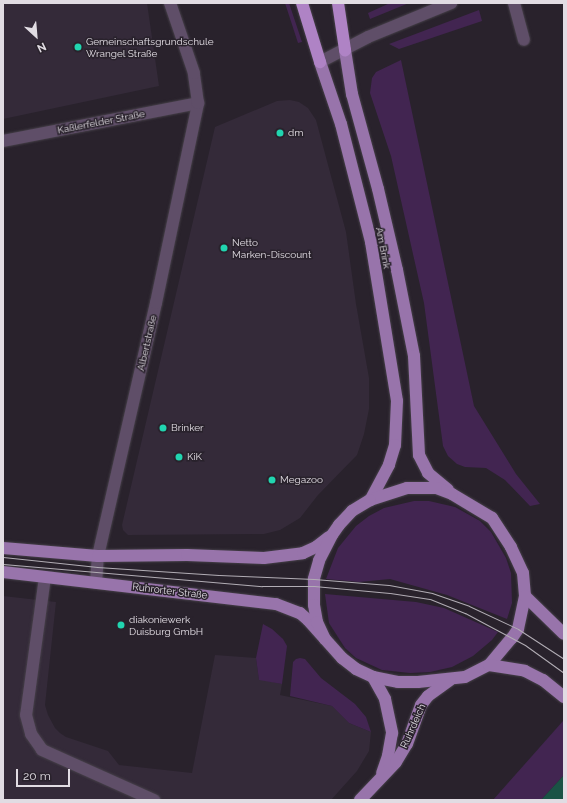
<!DOCTYPE html>
<meta charset="utf-8">
<style>
body{margin:0}
#map{position:relative;width:567px;height:803px;overflow:hidden;background:#29222c;font-family:Raleway,sans-serif}
div>[style]{position:absolute}
.built>*{inset:0;background:#342a39}
.green>*{inset:0;background:#422551}
.water>*{inset:0;background:#1a5345}
.roads{filter:drop-shadow(0 0 1px #464049) drop-shadow(0 0 1px #464049)}
.minor>*{height:12px;margin:-6px;padding:0 6px;transform-origin:6px;border-radius:6px;background:#5f4e68}
.major>*{height:12px;margin:-6px;padding:0 6px;transform-origin:6px;border-radius:6px;background:#9874ab}
.highway>*{height:12px;margin:-6px;padding:0 6px;transform-origin:6px;border-radius:6px;background:#af83c5}
.tram>*{height:1px;margin:-0.5px;padding:0 0.5px;transform-origin:0.5px;border-radius:0.5px;background:#b2adb5}
.dots>*{width:11px;height:11px;translate:-50% -50%;box-sizing:border-box;border:2px solid #29222c;border-radius:50%}
span{translate:-50% -50%;white-space:nowrap;text-align:center;line-height:1.15;-webkit-text-stroke:3px #29222c;paint-order:stroke}
.poi-label{font-size:10px;color:#e1dce3}
.left{translate:0 -50%;text-align:left}
.street-label{font-size:10px;color:#e1dce3}
.frame{position:absolute;inset:0;border:4px solid #e1dce3;pointer-events:none}
.north{position:absolute;left:16px;top:16px;width:40px;height:40px;-webkit-text-stroke:3px #29222c;paint-order:stroke;rotate:154deg;font-size:11px;font-weight:700;line-height:16px;text-align:center;color:#e1dce3}
.north::after{content:'';display:block;margin:auto;width:14px;height:18px;background:#e1dce3;clip-path:polygon(50% 0,100% 100%,50% 72%,0 100%)}
.scale{position:absolute;left:16px;top:769px;width:54px;height:18px;box-sizing:border-box;border:2px solid #e1dce3;border-top:0;padding-left:5px;font-size:12px;line-height:14px;white-space:nowrap;color:#e1dce3;-webkit-text-stroke:3px #29222c;paint-order:stroke}
</style>
<div id="map">
<div class="built">
<div style="clip-path:polygon(3px 3px,147px 3px,159px 86px,3px 119px)"></div>
<div style="clip-path:polygon(290px 100px,299px 102px,308px 108px,316px 120px,346px 232px,356px 304px,369px 378px,369px 409px,364px 434px,357px 455px,318px 495px,300px 518px,280px 530px,264px 534px,128px 535px,123px 530px,122px 525px,215px 127px,277px 101px)"></div>
<div style="clip-path:polygon(3px 596px,56px 602px,45px 705px,48px 715px,55px 728px,60px 733px,66px 737px,108px 751px,119px 765px,192px 773px,215px 655px,256px 658px,259px 679px,282px 684px,280px 695px,332px 706px,349px 723px,371px 732px,369px 751px,357px 771px,331px 800px,3px 800px)"></div>
</div>
<div class="green">
<div style="clip-path:polygon(285px 3px,289px 3px,302px 42px,298px 43px)"></div>
<div style="clip-path:polygon(390px 3px,409px 3px,370px 19px,368px 13px)"></div>
<div style="clip-path:polygon(479px 10px,482px 21px,399px 49px,389px 44px)"></div>
<div style="clip-path:polygon(401px 60px,474px 406px,516px 474px,540px 504px,530px 506px,505px 480px,486px 468px,465px 467px,457px 464px,448px 456px,443px 446px,424px 303px,391px 156px,370px 93px,372px 78px,376px 72px)"></div>
<div style="clip-path:polygon(414px 501px,429px 501px,455px 507px,480px 521px,491px 532px,506px 558px,511px 573px,512px 603px,507px 619px,447px 595px,390px 579px,359px 582px,326px 579px,338px 548px,356px 526px,369px 516px,384px 508px)"></div>
<div style="clip-path:polygon(325px 594px,416px 602px,444px 608px,498px 632px,492px 640px,473px 656px,452px 667px,430px 672px,410px 673px,382px 670px,356px 658px,345px 648px,329px 623px)"></div>
<div style="clip-path:polygon(263px 624px,272px 629px,283px 639px,287px 646px,282px 684px,259px 680px,256px 658px)"></div>
<div style="clip-path:polygon(300px 658px,305px 659px,321px 678px,355px 704px,366px 717px,371px 732px,349px 723px,332px 706px,290px 696px,293px 662px,296px 659px)"></div>
<div style="clip-path:polygon(563px 721px,564px 775px,541px 800px,493px 800px)"></div>
</div>
<div class="water">
<div style="clip-path:polygon(564px 775px,564px 800px,541px 800px)"></div>
</div>
<div class="roads">
<div class="minor">
<div style="left:514px;top:3px;width:38px;rotate:75deg"></div>
<div style="left:320px;top:62px;width:54px;rotate:-27.5deg"></div>
<div style="left:368px;top:37px;width:90px;rotate:-22.3deg"></div>
<div style="left:3px;top:141px;width:199px;rotate:-11deg"></div>
<div style="left:45px;top:577px;width:139px;rotate:97.8deg"></div>
<div style="left:26px;top:715px;width:20px;rotate:75deg"></div>
<div style="left:31px;top:734px;width:19px;rotate:55deg"></div>
<div style="left:42px;top:750px;width:123px;rotate:24.1deg"></div>
<div style="left:96px;top:583px;width:27px;rotate:-86deg"></div>
<div style="left:98px;top:556px;width:260px;rotate:-77.1deg"></div>
<div style="left:156px;top:303px;width:204px;rotate:-78.1deg"></div>
<div style="left:198px;top:103px;width:30px;rotate:-98deg"></div>
<div style="left:194px;top:73px;width:74px;rotate:-108.9deg"></div>
</div>
<div class="major">
<div style="left:345px;top:50px;width:45px;rotate:81deg"></div>
<div style="left:352px;top:94px;width:98px;rotate:74.7deg"></div>
<div style="left:378px;top:189px;width:83px;rotate:76.8deg"></div>
<div style="left:397px;top:270px;width:88px;rotate:78.8deg"></div>
<div style="left:414px;top:356px;width:99px;rotate:87.1deg"></div>
<div style="left:419px;top:455px;width:20px;rotate:63deg"></div>
<div style="left:428px;top:473px;width:26px;rotate:40deg"></div>
<div style="left:320px;top:62px;width:65px;rotate:71.3deg"></div>
<div style="left:341px;top:124px;width:122px;rotate:75.7deg"></div>
<div style="left:371px;top:242px;width:161px;rotate:80.7deg"></div>
<div style="left:397px;top:401px;width:44px;rotate:92.6deg"></div>
<div style="left:395px;top:445px;width:21px;rotate:107deg"></div>
<div style="left:389px;top:465px;width:40px;rotate:118deg"></div>
<div style="left:3px;top:548px;width:95px;rotate:4.8deg"></div>
<div style="left:98px;top:556px;width:89px;rotate:-0.6deg"></div>
<div style="left:187px;top:555px;width:77px;rotate:2.2deg"></div>
<div style="left:264px;top:558px;width:39px;rotate:-7deg"></div>
<div style="left:303px;top:553px;width:14px;rotate:-25deg"></div>
<div style="left:316px;top:547px;width:16px;rotate:-38deg"></div>
<div style="left:3px;top:572px;width:275px;rotate:6.7deg"></div>
<div style="left:276px;top:604px;width:26px;rotate:21deg"></div>
<div style="left:300px;top:613px;width:11px;rotate:41deg"></div>
<div style="left:308px;top:620px;width:51px;rotate:48.2deg"></div>
<div style="left:342px;top:658px;width:18px;rotate:38deg"></div>
<div style="left:356px;top:669px;width:19px;rotate:25deg"></div>
<div style="left:373px;top:677px;width:25px;rotate:11deg"></div>
<div style="left:398px;top:682px;width:20px"></div>
<div style="left:418px;top:682px;width:47px;rotate:-6.1deg"></div>
<div style="left:465px;top:677px;width:27px;rotate:-27deg"></div>
<div style="left:489px;top:665px;width:35px;rotate:-50deg"></div>
<div style="left:512px;top:638px;width:11px;rotate:-56deg"></div>
<div style="left:518px;top:629px;width:34px;rotate:-78deg"></div>
<div style="left:525px;top:596px;width:23px;rotate:-95deg"></div>
<div style="left:523px;top:573px;width:29px;rotate:-115deg"></div>
<div style="left:511px;top:547px;width:35px;rotate:-123deg"></div>
<div style="left:492px;top:518px;width:47px;rotate:-149deg"></div>
<div style="left:452px;top:494px;width:17px;rotate:-159deg"></div>
<div style="left:436px;top:488px;width:29px;rotate:180deg"></div>
<div style="left:407px;top:488px;width:39px;rotate:162deg"></div>
<div style="left:370px;top:500px;width:21px;rotate:149deg"></div>
<div style="left:352px;top:511px;width:19px;rotate:133deg"></div>
<div style="left:339px;top:525px;width:12px;rotate:125deg"></div>
<div style="left:332px;top:535px;width:29px;rotate:117deg"></div>
<div style="left:319px;top:561px;width:19px;rotate:106deg"></div>
<div style="left:314px;top:579px;width:26px;rotate:90deg"></div>
<div style="left:314px;top:605px;width:17px;rotate:80deg"></div>
<div style="left:317px;top:622px;width:19px;rotate:65deg"></div>
<div style="left:525px;top:596px;width:54px;rotate:44.3deg"></div>
<div style="left:489px;top:665px;width:36px;rotate:9deg"></div>
<div style="left:525px;top:671px;width:20px;rotate:27deg"></div>
<div style="left:543px;top:680px;width:27px;rotate:39deg"></div>
<div style="left:373px;top:677px;width:25px;rotate:61deg"></div>
<div style="left:385px;top:699px;width:35px;rotate:78deg"></div>
<div style="left:392px;top:733px;width:23px;rotate:100deg"></div>
<div style="left:388px;top:756px;width:18px;rotate:109deg"></div>
<div style="left:360px;top:800px;width:52px;rotate:-46.5deg"></div>
<div style="left:396px;top:762px;width:21px;rotate:-59deg"></div>
<div style="left:407px;top:744px;width:41px;rotate:-70.3deg"></div>
<div style="left:421px;top:705px;width:11px;rotate:-52deg"></div>
<div style="left:428px;top:696px;width:27px;rotate:-36deg"></div>
</div>
<div class="highway">
<div style="left:302px;top:3px;width:62px;rotate:73deg"></div>
<div style="left:338px;top:3px;width:48px;rotate:81.5deg"></div>
</div>
</div>
<div class="tram">
<div style="left:3px;top:557px;width:95px;rotate:6.1deg"></div>
<div style="left:97px;top:567px;width:122px;rotate:3.8deg"></div>
<div style="left:219px;top:575px;width:95px;rotate:2.4deg"></div>
<div style="left:314px;top:579px;width:75px;rotate:4.6deg"></div>
<div style="left:389px;top:585px;width:44px;rotate:10.5deg"></div>
<div style="left:432px;top:593px;width:39px;rotate:19deg"></div>
<div style="left:469px;top:606px;width:54px;rotate:25.1deg"></div>
<div style="left:518px;top:629px;width:55px;rotate:33.1deg"></div>
<div style="left:3px;top:564px;width:260px;rotate:4.9deg"></div>
<div style="left:262px;top:586px;width:52px"></div>
<div style="left:314px;top:586px;width:76px;rotate:5.3deg"></div>
<div style="left:390px;top:593px;width:40px;rotate:8.5deg"></div>
<div style="left:430px;top:599px;width:38px;rotate:22deg"></div>
<div style="left:465px;top:613px;width:68px;rotate:28.1deg"></div>
<div style="left:525px;top:645px;width:48px;rotate:35.7deg"></div>
</div>
<div class="dots">
<div style="left:78px;top:47px;background:#21d5b0"></div>
<div style="left:280px;top:133px;background:#21d5b0"></div>
<div style="left:224px;top:248px;background:#21d5b0"></div>
<div style="left:163px;top:428px;background:#21d5b0"></div>
<div style="left:179px;top:457px;background:#21d5b0"></div>
<div style="left:272px;top:480px;background:#21d5b0"></div>
<div style="left:121px;top:625px;background:#21d5b0"></div>
</div>
<div class="poi-label">
<span class="left" style="left:86px;top:47px">Gemeinschaftsgrundschule<br>Wrangel Straße</span>
<span class="left" style="left:288px;top:133px">dm</span>
<span class="left" style="left:232px;top:248px">Netto<br>Marken-Discount</span>
<span class="left" style="left:171px;top:428px">Brinker</span>
<span class="left" style="left:187px;top:457px">KiK</span>
<span class="left" style="left:280px;top:480px">Megazoo</span>
<span class="left" style="left:129px;top:625px">diakoniewerk<br>Duisburg GmbH</span>
</div>
<div class="street-label">
<span style="left:101px;top:122px;rotate:-11deg">Kaßlerfelder Straße</span>
<span style="left:383px;top:248px;rotate:79deg">Am Brink</span>
<span style="left:147px;top:343px;rotate:-77deg">Albertstraße</span>
<span style="left:170px;top:591px;rotate:7deg">Ruhrorter Straße</span>
<span style="left:413px;top:726px;rotate:-66deg">Ruhrdeich</span>
</div>
<div class="frame"></div>
<div class="north">N</div>
<div class="scale">20 m</div>
</div>
